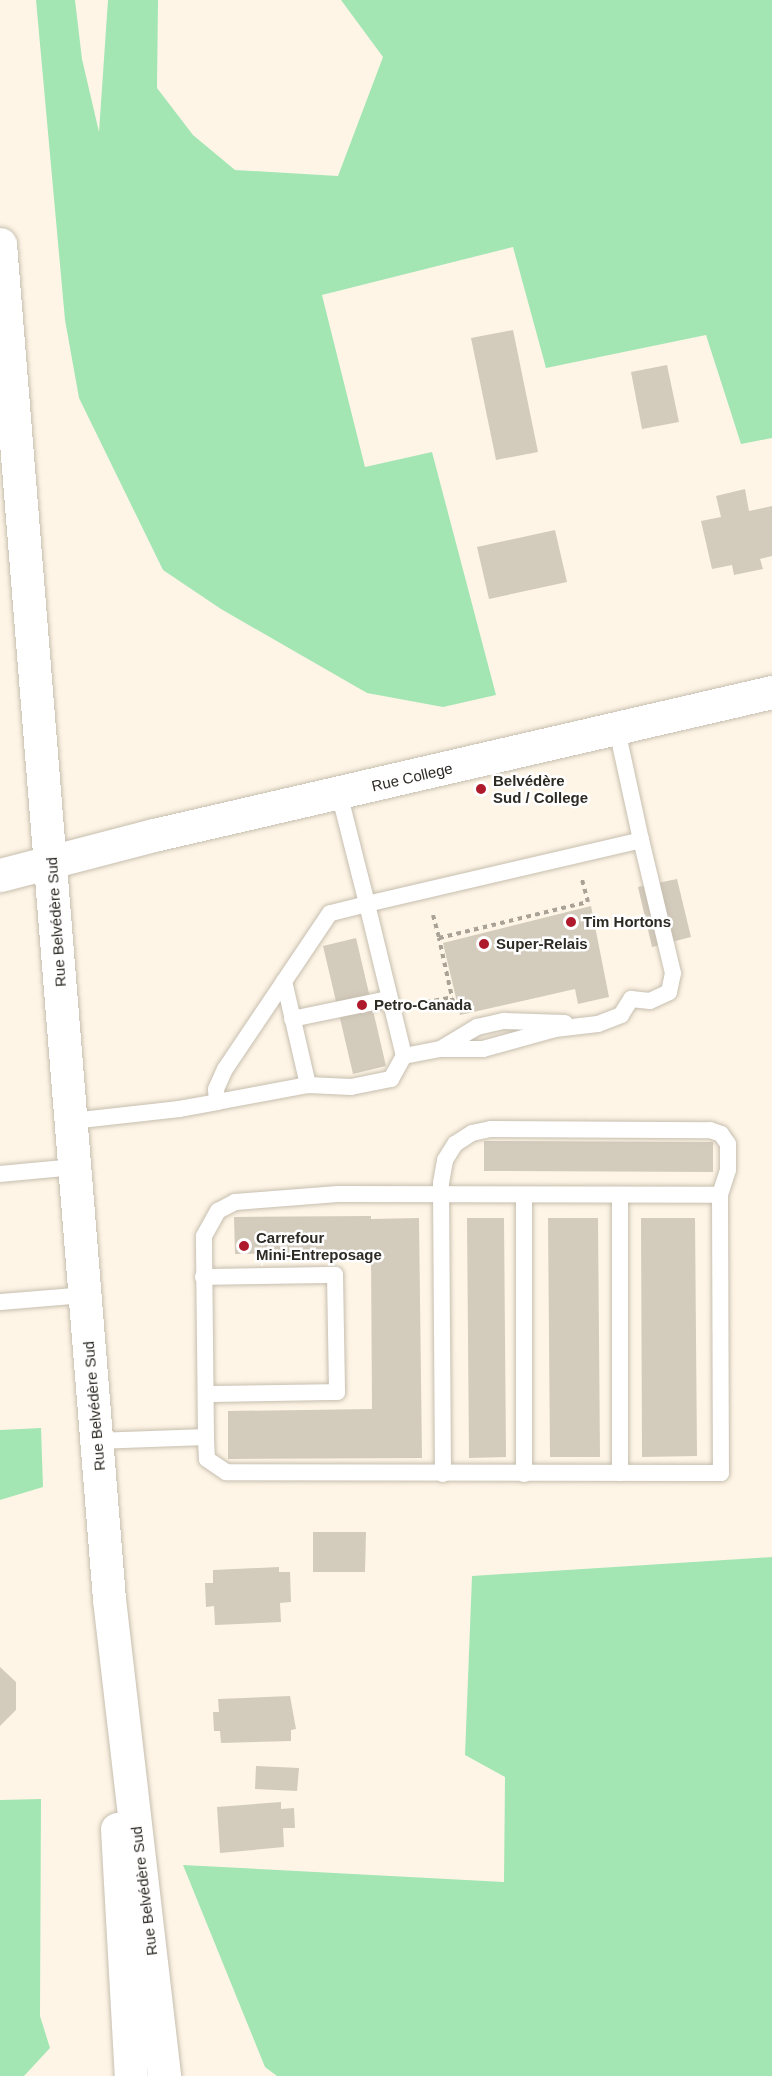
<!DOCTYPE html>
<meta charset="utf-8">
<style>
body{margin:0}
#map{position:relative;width:772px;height:2076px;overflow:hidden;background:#fef5e6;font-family:Helvetica,sans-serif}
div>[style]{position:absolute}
.green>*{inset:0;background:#a3e6b4}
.building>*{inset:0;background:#d3cbbc}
.path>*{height:4px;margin-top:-2px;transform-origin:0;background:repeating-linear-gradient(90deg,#a9a297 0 4.5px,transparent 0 9px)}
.roads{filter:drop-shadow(0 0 2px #c6beaf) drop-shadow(0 0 2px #c6beaf)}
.lane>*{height:16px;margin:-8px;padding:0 8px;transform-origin:8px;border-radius:8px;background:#fff}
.secondary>*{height:33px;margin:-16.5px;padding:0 16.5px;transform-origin:16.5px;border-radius:16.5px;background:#fff}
.dots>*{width:16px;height:16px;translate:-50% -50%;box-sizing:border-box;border:3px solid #fff;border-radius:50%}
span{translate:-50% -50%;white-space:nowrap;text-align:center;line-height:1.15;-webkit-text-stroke:5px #fff;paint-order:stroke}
.street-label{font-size:15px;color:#2e2b25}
.poi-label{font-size:15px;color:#2e2b25;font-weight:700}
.left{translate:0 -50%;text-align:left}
</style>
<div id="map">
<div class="green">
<div style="clip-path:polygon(36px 0,75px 0,82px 59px,99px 132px,108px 0,158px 0,157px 88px,193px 135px,235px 170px,338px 176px,383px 57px,341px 0,772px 0,772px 438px,741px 444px,706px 335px,546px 368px,513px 247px,322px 295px,365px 467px,432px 452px,496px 695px,443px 707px,367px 693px,221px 609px,163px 570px,79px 398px,65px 320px)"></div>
<div style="clip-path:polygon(41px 1428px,43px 1487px,0 1500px,0 1430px)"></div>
<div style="clip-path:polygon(772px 1557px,772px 2076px,277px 2076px,265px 2067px,183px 1865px,504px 1882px,505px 1777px,465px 1755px,472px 1576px)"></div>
<div style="clip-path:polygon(41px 1799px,40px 2016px,50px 2048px,24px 2076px,0 2076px,0 1800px)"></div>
</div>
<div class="building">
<div style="clip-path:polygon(513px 330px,538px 452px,496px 460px,471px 338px)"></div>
<div style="clip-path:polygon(667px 365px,679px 422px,642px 429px,631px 372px)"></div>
<div style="clip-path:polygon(745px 489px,749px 511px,772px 506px,772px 556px,760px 559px,763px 569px,734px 575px,732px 565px,712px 569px,701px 521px,721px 517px,716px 496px)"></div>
<div style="clip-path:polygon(555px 530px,567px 582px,489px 599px,477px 547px)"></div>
<div style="clip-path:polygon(677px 879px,691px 937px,652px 947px,638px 887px)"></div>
<div style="clip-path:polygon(591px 906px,609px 997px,578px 1004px,575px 989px,460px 1015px,443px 943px)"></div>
<div style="clip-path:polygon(356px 938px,386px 1066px,353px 1074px,323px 946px)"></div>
<div style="clip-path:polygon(484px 1141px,713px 1142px,713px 1172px,484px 1171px)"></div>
<div style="clip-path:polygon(371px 1216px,371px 1219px,419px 1218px,422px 1458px,228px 1459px,228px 1411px,372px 1409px,371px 1253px,235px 1254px,234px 1217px)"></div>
<div style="clip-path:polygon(467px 1218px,504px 1218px,506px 1457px,469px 1458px)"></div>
<div style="clip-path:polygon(548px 1218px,598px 1218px,600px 1457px,550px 1457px)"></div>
<div style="clip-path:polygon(641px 1218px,695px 1218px,697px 1456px,642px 1457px)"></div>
<div style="clip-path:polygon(313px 1532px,366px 1532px,365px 1572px,313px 1572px)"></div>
<div style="clip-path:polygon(279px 1567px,279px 1572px,290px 1572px,291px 1602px,280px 1603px,281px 1622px,215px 1625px,214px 1606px,206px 1607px,205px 1583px,213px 1583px,213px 1570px)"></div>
<div style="clip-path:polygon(0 1667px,16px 1682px,16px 1710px,0 1726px)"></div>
<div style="clip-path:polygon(290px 1696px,296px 1729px,291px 1730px,291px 1741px,221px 1743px,220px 1731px,214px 1731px,213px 1712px,219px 1712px,218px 1699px)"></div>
<div style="clip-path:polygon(256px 1766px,299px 1768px,297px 1791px,255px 1789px)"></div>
<div style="clip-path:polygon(281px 1802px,281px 1809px,294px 1808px,295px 1828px,283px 1828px,284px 1847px,220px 1853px,217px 1807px)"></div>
</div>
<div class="path">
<div style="left:433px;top:915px;width:24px;rotate:75deg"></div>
<div style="left:417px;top:1004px;width:36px;rotate:-11deg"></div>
<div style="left:455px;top:1011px;width:75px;rotate:-102.4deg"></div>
<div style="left:439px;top:938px;width:153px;rotate:-13.6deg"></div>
<div style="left:588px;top:902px;width:24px;rotate:-105deg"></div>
</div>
<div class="roads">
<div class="lane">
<div style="left:339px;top:793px;width:114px;rotate:75.8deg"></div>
<div style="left:367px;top:904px;width:281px;rotate:-13.1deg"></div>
<div style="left:641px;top:840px;width:113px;rotate:-102.3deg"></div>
<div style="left:284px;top:981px;width:107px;rotate:77deg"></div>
<div style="left:292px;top:1019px;width:99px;rotate:-11.7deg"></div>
<div style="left:442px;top:1048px;width:41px;rotate:-31deg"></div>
<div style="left:477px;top:1027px;width:28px;rotate:-13deg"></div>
<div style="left:504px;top:1021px;width:61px;rotate:1.9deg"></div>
<div style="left:404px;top:1056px;width:38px;rotate:-11deg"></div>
<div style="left:441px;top:1049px;width:42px"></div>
<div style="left:483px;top:1049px;width:75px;rotate:-15.5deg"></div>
<div style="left:555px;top:1029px;width:43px;rotate:-6.6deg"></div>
<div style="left:598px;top:1024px;width:25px;rotate:-21deg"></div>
<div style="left:621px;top:1015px;width:19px;rotate:-58deg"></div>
<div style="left:631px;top:999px;width:19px;rotate:6deg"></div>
<div style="left:650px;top:1001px;width:21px;rotate:-25deg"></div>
<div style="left:669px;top:992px;width:19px;rotate:-78deg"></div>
<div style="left:673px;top:973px;width:137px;rotate:-103.5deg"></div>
<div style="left:72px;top:1121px;width:108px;rotate:-6.4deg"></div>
<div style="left:179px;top:1109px;width:39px;rotate:-10deg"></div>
<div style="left:217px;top:1102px;width:93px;rotate:-10.6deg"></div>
<div style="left:308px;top:1085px;width:43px;rotate:2.7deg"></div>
<div style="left:351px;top:1087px;width:41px;rotate:-11.3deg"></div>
<div style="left:391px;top:1079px;width:26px;rotate:-61deg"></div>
<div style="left:404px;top:1056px;width:156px;rotate:-103.7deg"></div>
<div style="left:367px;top:904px;width:38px;rotate:166deg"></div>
<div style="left:330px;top:913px;width:188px;rotate:123.9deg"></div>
<div style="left:225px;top:1069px;width:22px;rotate:114deg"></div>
<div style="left:216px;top:1089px;width:13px;rotate:86deg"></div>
<div style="left:0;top:1174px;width:75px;rotate:-5.3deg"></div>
<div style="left:524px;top:1195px;width:279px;rotate:90deg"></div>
<div style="left:620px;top:1195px;width:278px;rotate:90deg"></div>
<div style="left:203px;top:1277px;width:132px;rotate:-0.9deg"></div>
<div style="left:335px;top:1275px;width:117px;rotate:89deg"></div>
<div style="left:337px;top:1392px;width:131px;rotate:179.1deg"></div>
<div style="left:0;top:1302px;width:85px;rotate:-4.7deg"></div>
<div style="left:96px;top:1441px;width:110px;rotate:-2.1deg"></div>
<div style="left:206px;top:1437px;width:201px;rotate:-90.6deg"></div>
<div style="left:204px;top:1236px;width:29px;rotate:-61deg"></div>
<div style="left:218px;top:1211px;width:19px;rotate:-28deg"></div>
<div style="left:235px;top:1202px;width:103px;rotate:-4.4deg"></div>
<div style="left:338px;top:1194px;width:382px;rotate:0.1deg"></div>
<div style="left:720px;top:1195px;width:278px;rotate:89.8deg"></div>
<div style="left:721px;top:1473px;width:495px;rotate:-179.9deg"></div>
<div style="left:226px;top:1472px;width:23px;rotate:-146deg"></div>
<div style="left:207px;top:1459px;width:22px;rotate:-93deg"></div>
<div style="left:443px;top:1474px;width:291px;rotate:-90.4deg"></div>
<div style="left:441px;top:1183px;width:23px;rotate:-80deg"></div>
<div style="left:445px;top:1160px;width:19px;rotate:-58deg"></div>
<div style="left:455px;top:1144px;width:20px;rotate:-33deg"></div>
<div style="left:472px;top:1133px;width:19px;rotate:-12deg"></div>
<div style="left:491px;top:1129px;width:219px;rotate:0.3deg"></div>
<div style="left:710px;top:1130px;width:12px;rotate:20deg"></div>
<div style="left:721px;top:1134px;width:12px;rotate:55deg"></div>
<div style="left:728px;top:1144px;width:26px;rotate:90deg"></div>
<div style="left:728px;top:1170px;width:26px;rotate:108deg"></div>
</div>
<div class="secondary">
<div style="left:0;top:244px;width:1359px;rotate:85.4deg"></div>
<div style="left:109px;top:1599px;width:480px;rotate:83.4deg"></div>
<div style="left:0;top:875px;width:159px;rotate:-14.6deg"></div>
<div style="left:154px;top:835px;width:634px;rotate:-13.03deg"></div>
<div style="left:117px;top:1829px;width:247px;rotate:86.8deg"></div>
</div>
</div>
<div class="dots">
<div style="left:481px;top:789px;background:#ae1a2c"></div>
<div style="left:571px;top:922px;background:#ae1a2c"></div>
<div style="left:484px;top:944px;background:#ae1a2c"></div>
<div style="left:362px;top:1005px;background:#ae1a2c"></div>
<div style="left:244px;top:1246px;background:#ae1a2c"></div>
</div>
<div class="street-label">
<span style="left:412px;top:777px;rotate:-13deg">Rue College</span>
<span style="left:56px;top:922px;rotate:-94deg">Rue Belvédère Sud</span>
<span style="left:94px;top:1406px;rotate:-95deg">Rue Belvédère Sud</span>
<span style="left:144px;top:1891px;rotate:-97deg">Rue Belvédère Sud</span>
</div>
<div class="poi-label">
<span class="left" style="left:493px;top:789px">Belvédère<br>Sud / College</span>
<span class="left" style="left:583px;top:922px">Tim Hortons</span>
<span class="left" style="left:496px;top:944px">Super-Relais</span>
<span class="left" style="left:374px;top:1005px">Petro-Canada</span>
<span class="left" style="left:256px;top:1246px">Carrefour<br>Mini-Entreposage</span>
</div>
</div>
